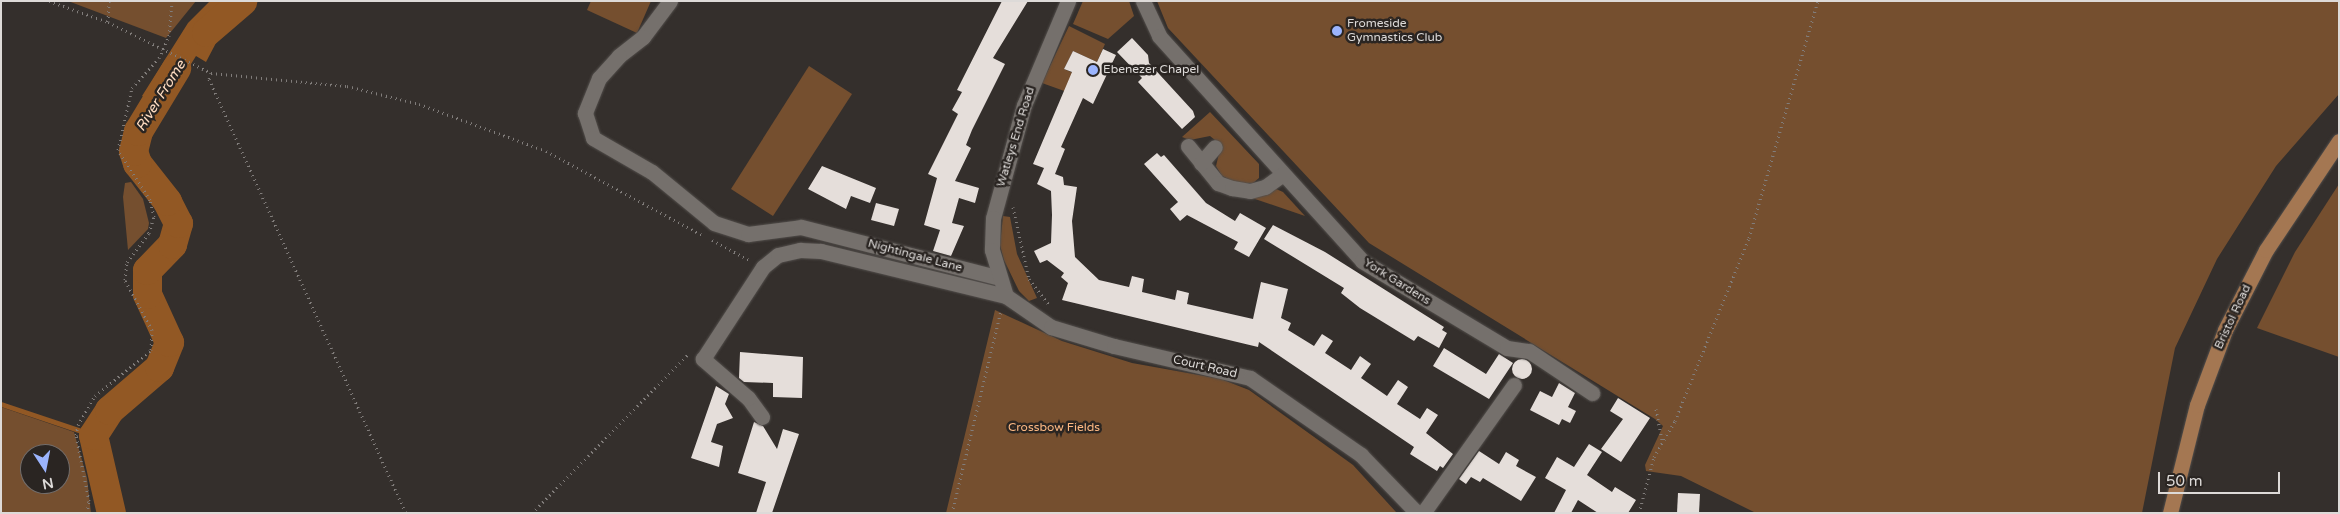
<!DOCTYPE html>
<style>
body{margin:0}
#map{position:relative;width:2340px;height:514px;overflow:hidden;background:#342f2c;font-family:"Varela Round",sans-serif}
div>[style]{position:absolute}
.green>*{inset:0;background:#754f2f}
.water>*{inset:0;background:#925824}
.stream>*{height:5px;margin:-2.5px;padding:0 2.5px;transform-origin:2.5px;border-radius:2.5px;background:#925824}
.river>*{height:29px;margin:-14.5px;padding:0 14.5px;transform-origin:14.5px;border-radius:14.5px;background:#925824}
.building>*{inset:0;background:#e5deda}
.round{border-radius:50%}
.path>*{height:3px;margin-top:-1.5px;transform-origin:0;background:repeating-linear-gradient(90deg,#817d7b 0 1px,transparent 0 5px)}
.roads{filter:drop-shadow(0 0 1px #524e4b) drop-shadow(0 0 1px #524e4b)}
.minor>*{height:15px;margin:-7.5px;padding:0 7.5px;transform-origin:7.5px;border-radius:7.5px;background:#75706c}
.major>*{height:15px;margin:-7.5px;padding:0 7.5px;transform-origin:7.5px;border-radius:7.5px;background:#a47752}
.dots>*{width:14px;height:14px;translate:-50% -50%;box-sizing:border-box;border:2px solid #2a2522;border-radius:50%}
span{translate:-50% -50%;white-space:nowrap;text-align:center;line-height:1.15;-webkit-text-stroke:5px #2a2522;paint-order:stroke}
.poi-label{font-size:12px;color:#dddad8}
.left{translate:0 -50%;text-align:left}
.street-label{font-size:12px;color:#dddad8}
.park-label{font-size:12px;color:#fdb983}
.water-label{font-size:14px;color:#ffdcc1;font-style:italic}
.frame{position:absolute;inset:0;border:2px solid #dddad8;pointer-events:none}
.north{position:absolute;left:20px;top:444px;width:50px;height:50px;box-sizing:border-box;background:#2a2522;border:1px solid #726d6b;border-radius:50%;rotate:169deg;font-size:14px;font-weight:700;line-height:20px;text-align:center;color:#dddad8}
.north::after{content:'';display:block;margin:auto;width:18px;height:22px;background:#9bb4fd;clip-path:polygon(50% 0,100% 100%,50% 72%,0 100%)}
.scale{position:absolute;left:2158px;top:472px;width:122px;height:22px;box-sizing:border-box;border:2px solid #dddad8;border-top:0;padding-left:6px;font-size:15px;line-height:18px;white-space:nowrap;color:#dddad8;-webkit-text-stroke:4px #2a2522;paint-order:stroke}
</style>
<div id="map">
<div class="green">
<div style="clip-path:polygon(68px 1px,196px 1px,166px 38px)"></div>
<div style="clip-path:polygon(591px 1px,651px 1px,637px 33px,587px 10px)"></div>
<div style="clip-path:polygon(1083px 1px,1129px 1px,1134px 16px,1108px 39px,1073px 24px)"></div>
<div style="clip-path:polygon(1157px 1px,2339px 1px,2339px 94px,2276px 166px,2217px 259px,2175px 348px,2142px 513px,1756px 513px,1681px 476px,1646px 471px,1645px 465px,1663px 426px,1655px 419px,1369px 243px,1168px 28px)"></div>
<div style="clip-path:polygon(1069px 26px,1105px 44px,1097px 62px,1073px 51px,1064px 69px,1089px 80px,1081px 97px,1042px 83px)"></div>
<div style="clip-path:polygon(809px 66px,852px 94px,773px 216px,731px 189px)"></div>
<div style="clip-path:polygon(1210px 112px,1259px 164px,1259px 178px,1253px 183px,1237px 183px,1222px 176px,1216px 166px,1221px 145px,1210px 136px,1190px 140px,1182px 137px)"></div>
<div style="clip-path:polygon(131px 182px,143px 199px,149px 223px,148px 229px,128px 250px,123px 197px,125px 183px)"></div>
<div style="clip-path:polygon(2339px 184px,2339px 357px,2257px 328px,2295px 252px)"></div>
<div style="clip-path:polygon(1276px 189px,1283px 192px,1305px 216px,1252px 198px)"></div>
<div style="clip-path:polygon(1003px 216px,1010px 217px,1017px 254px,1037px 298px,1029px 301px,1019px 291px,1004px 260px,1000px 245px)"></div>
<div style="clip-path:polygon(995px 310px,1062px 341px,1132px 363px,1221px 379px,1249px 390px,1353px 465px,1396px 512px,946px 513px)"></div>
<div style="clip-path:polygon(evenodd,1px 407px,74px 432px,87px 478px,91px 513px,1px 513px,1px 407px,30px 454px,60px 454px,60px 484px,30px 484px,30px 454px)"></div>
</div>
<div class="water">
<div style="clip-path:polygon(210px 1px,228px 1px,242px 13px,217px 41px,206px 62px,196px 56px,165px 106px,142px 96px,188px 23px)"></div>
</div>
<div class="stream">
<div style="left:1px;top:404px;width:97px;rotate:18.6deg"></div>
</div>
<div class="river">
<div style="left:206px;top:32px;width:48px;rotate:-40.7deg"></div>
<div style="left:111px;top:513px;width:80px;rotate:-103deg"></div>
<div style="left:93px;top:435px;width:30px;rotate:-57deg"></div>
<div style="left:109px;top:410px;width:66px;rotate:-40.7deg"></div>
<div style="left:159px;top:367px;width:27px;rotate:-68deg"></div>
<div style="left:169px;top:342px;width:53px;rotate:-114.6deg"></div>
<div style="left:147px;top:294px;width:24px;rotate:-90deg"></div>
<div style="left:147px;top:270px;width:36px;rotate:-46deg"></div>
<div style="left:172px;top:244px;width:22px;rotate:-74deg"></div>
<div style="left:178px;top:223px;width:25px;rotate:-117deg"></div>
<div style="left:167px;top:201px;width:48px;rotate:-128.3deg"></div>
<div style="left:137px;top:163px;width:13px;rotate:-108deg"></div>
<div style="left:133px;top:151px;width:21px;rotate:-76deg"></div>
<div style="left:138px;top:131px;width:74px;rotate:-58.9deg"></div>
</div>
<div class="building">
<div style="clip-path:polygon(1002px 1px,1028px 1px,993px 58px,1005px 64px,972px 130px,966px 145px,971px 148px,955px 181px,979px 188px,975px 203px,959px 198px,952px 223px,964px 226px,951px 256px,933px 251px,940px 230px,924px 225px,937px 178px,928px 174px,958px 114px,952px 110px,962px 92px,957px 90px)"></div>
<div style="clip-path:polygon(1132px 38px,1148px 55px,1149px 63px,1193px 111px,1195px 117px,1182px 129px,1138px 82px,1142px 78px,1117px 52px)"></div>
<div style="clip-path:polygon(1103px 49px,1116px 55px,1093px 104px,1083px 98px,1061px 147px,1065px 149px,1055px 174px,1063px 177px,1064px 185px,1077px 187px,1072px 221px,1075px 257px,1099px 280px,1129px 287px,1132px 276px,1144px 279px,1142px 292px,1175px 300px,1177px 290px,1189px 293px,1187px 304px,1253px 319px,1261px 282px,1288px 289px,1281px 318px,1291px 323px,1288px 330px,1314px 346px,1322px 334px,1333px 341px,1325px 353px,1351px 370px,1360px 356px,1371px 364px,1361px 378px,1387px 396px,1398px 380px,1408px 387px,1397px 404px,1420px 419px,1427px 408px,1438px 415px,1426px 433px,1453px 454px,1443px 468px,1440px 466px,1437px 471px,1410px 454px,1414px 447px,1259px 342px,1258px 347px,1062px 300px,1068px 283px,1061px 277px,1064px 273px,1047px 260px,1040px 263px,1034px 251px,1051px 243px,1052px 215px,1051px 191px,1037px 184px,1044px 168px,1033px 164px,1072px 72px,1064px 69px,1073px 51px,1097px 62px)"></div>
<div style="clip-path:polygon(1157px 153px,1161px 157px,1164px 155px,1206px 203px,1235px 221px,1240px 213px,1266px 228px,1249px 257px,1234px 249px,1238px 242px,1187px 215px,1180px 221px,1170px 209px,1178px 202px,1144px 164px)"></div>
<div style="clip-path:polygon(822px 166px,876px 188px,870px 203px,851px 196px,846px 209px,808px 189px)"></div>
<div style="clip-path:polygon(876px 203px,899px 209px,894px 226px,871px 220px)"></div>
<div style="clip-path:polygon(1273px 225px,1325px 252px,1444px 327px,1442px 330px,1447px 333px,1439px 348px,1418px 336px,1414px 341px,1360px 308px,1341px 293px,1344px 288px,1264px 239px)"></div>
<div style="clip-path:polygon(1444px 348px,1486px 374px,1499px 354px,1513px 363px,1489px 399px,1433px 366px)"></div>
<div style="clip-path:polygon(740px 352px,803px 357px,802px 398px,773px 397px,773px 383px,744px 382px,739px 378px)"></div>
<div class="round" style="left:1512px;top:359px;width:20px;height:20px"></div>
<div style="clip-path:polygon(1559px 383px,1575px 393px,1568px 407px,1576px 411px,1570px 423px,1562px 419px,1559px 425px,1530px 410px,1540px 391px,1552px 397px)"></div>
<div style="clip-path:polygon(716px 386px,729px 394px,725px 404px,733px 418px,717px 424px,711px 442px,723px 446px,719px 467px,691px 458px)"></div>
<div style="clip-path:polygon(1618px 398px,1650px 418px,1621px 462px,1601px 449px,1623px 419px,1610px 411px)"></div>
<div style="clip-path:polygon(754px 422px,763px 426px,777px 449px,783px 429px,799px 434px,772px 513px,756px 513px,766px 482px,738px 473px)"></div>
<div style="clip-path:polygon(1589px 444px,1602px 452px,1587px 475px,1612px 492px,1615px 487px,1636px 500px,1628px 513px,1598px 513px,1578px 500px,1571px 513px,1554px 513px,1566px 490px,1545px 478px,1557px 457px,1574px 467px)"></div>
<div style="clip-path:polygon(1479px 451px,1499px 464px,1506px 452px,1519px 460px,1516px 466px,1536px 477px,1521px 501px,1483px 478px,1480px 482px,1471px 477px,1466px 484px,1459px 479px)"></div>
<div style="clip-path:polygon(1678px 493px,1700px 494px,1699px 513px,1677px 513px)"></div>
</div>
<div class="path">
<div style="left:49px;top:1px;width:63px;rotate:19.6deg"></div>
<div style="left:108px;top:22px;width:115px;rotate:26.3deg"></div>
<div style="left:211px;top:73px;width:137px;rotate:5.5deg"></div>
<div style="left:347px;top:86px;width:74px;rotate:14deg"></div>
<div style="left:419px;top:104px;width:135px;rotate:20.3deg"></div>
<div style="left:546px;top:151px;width:177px;rotate:28.3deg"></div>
<div style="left:108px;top:22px;width:21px;rotate:-87deg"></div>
<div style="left:211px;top:73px;width:6px;rotate:108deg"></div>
<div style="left:209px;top:79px;width:477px;rotate:65.6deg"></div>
<div style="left:1013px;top:207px;width:74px;rotate:77.5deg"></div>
<div style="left:1029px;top:279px;width:33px;rotate:52deg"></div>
<div style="left:712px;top:240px;width:44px;rotate:28.3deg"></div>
<div style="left:1656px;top:409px;width:33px;rotate:79deg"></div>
<div style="left:87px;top:513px;width:12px;rotate:-81deg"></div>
<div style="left:89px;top:501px;width:67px;rotate:-101.1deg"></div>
<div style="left:76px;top:435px;width:10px;rotate:-79deg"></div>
<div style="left:78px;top:425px;width:34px;rotate:-60deg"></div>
<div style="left:95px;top:396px;width:72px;rotate:-39.4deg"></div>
<div style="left:151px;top:350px;width:20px;rotate:-87deg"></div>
<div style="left:152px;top:330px;width:57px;rotate:-118.4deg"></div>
<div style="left:125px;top:280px;width:18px;rotate:-84deg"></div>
<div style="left:127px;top:262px;width:36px;rotate:-53deg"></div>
<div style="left:149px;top:233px;width:17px;rotate:-73deg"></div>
<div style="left:154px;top:217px;width:17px;rotate:-103deg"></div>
<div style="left:150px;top:200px;width:59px;rotate:-122.6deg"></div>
<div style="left:118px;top:150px;width:64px;rotate:-77.3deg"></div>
<div style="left:132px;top:88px;width:40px;rotate:-48deg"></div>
<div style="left:159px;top:58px;width:24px;rotate:-66deg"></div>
<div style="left:169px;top:36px;width:35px;rotate:-85deg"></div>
<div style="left:532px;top:513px;width:223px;rotate:-45.5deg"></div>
<div style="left:952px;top:513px;width:208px;rotate:-76.4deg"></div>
<div style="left:1639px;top:513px;width:58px;rotate:-75deg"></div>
<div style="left:1654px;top:457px;width:42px;rotate:-59.7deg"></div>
<div style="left:1675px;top:421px;width:197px;rotate:-68deg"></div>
<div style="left:1749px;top:238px;width:247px;rotate:-73.8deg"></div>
</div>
<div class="roads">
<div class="minor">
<div style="left:670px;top:1px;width:45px;rotate:126.9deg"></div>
<div style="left:643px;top:37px;width:31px;rotate:142deg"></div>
<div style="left:619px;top:56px;width:30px;rotate:132deg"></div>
<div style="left:599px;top:78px;width:38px;rotate:112deg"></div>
<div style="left:585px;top:113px;width:26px;rotate:72deg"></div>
<div style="left:593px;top:138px;width:68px;rotate:30deg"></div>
<div style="left:652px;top:172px;width:80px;rotate:39.4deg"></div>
<div style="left:714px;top:223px;width:36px;rotate:18deg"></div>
<div style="left:748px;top:234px;width:53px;rotate:-7.5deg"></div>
<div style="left:801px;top:227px;width:204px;rotate:14.4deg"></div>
<div style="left:1068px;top:1px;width:113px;rotate:112.9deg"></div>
<div style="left:1024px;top:105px;width:117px;rotate:105.3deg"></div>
<div style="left:993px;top:218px;width:32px;rotate:92deg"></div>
<div style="left:992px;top:250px;width:48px;rotate:73.1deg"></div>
<div style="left:1006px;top:296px;width:55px;rotate:34.6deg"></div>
<div style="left:1051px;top:327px;width:66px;rotate:16.8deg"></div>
<div style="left:1114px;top:346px;width:140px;rotate:13.2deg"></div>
<div style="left:1250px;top:378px;width:135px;rotate:34.7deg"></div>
<div style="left:1361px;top:455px;width:81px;rotate:46deg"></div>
<div style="left:1143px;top:1px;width:38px;rotate:65deg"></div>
<div style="left:1159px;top:36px;width:303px;rotate:47.9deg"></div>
<div style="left:1362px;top:261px;width:169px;rotate:31deg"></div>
<div style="left:1507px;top:348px;width:22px;rotate:8deg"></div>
<div style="left:1529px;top:351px;width:76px;rotate:33.7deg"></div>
<div style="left:1188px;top:146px;width:48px;rotate:51deg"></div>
<div style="left:1218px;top:183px;width:15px;rotate:20deg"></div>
<div style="left:1232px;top:188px;width:18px;rotate:9deg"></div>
<div style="left:1250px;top:191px;width:16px;rotate:-15deg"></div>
<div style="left:1265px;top:187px;width:22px;rotate:-36deg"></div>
<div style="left:1201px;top:163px;width:21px;rotate:-49deg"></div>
<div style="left:762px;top:417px;width:24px;rotate:-126deg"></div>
<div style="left:748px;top:398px;width:60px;rotate:-139.1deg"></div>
<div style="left:703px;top:359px;width:110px;rotate:-56.9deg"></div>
<div style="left:763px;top:267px;width:19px;rotate:-39deg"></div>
<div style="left:778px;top:255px;width:23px;rotate:-13deg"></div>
<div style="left:800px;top:250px;width:21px;rotate:3deg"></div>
<div style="left:821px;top:251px;width:190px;rotate:13.7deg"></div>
<div style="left:1423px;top:513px;width:157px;rotate:-54.6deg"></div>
</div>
<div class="major">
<div style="left:2170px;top:513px;width:111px;rotate:-76deg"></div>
<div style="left:2197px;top:405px;width:80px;rotate:-69.5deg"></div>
<div style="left:2225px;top:330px;width:90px;rotate:-62.9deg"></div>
<div style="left:2266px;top:250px;width:131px;rotate:-56.2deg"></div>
</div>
</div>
<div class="dots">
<div style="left:1337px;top:31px;background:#9bb4fd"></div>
<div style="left:1093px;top:70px;background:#9bb4fd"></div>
</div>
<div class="poi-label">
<span class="left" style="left:1347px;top:31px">Fromeside<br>Gymnastics Club</span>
<span class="left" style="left:1103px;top:70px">Ebenezer Chapel</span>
</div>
<div class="street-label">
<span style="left:1016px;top:137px;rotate:-73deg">Watleys End Road</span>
<span style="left:915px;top:256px;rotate:15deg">Nightingale Lane</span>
<span style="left:1397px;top:282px;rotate:32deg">York Gardens</span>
<span style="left:2233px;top:317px;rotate:-65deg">Bristol Road</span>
<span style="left:1205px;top:367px;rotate:13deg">Court Road</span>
</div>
<div class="park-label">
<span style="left:1054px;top:428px">Crossbow Fields</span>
</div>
<div class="water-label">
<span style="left:161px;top:96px;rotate:-58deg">River Frome</span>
</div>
<div class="frame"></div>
<div class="north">N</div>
<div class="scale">50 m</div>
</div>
